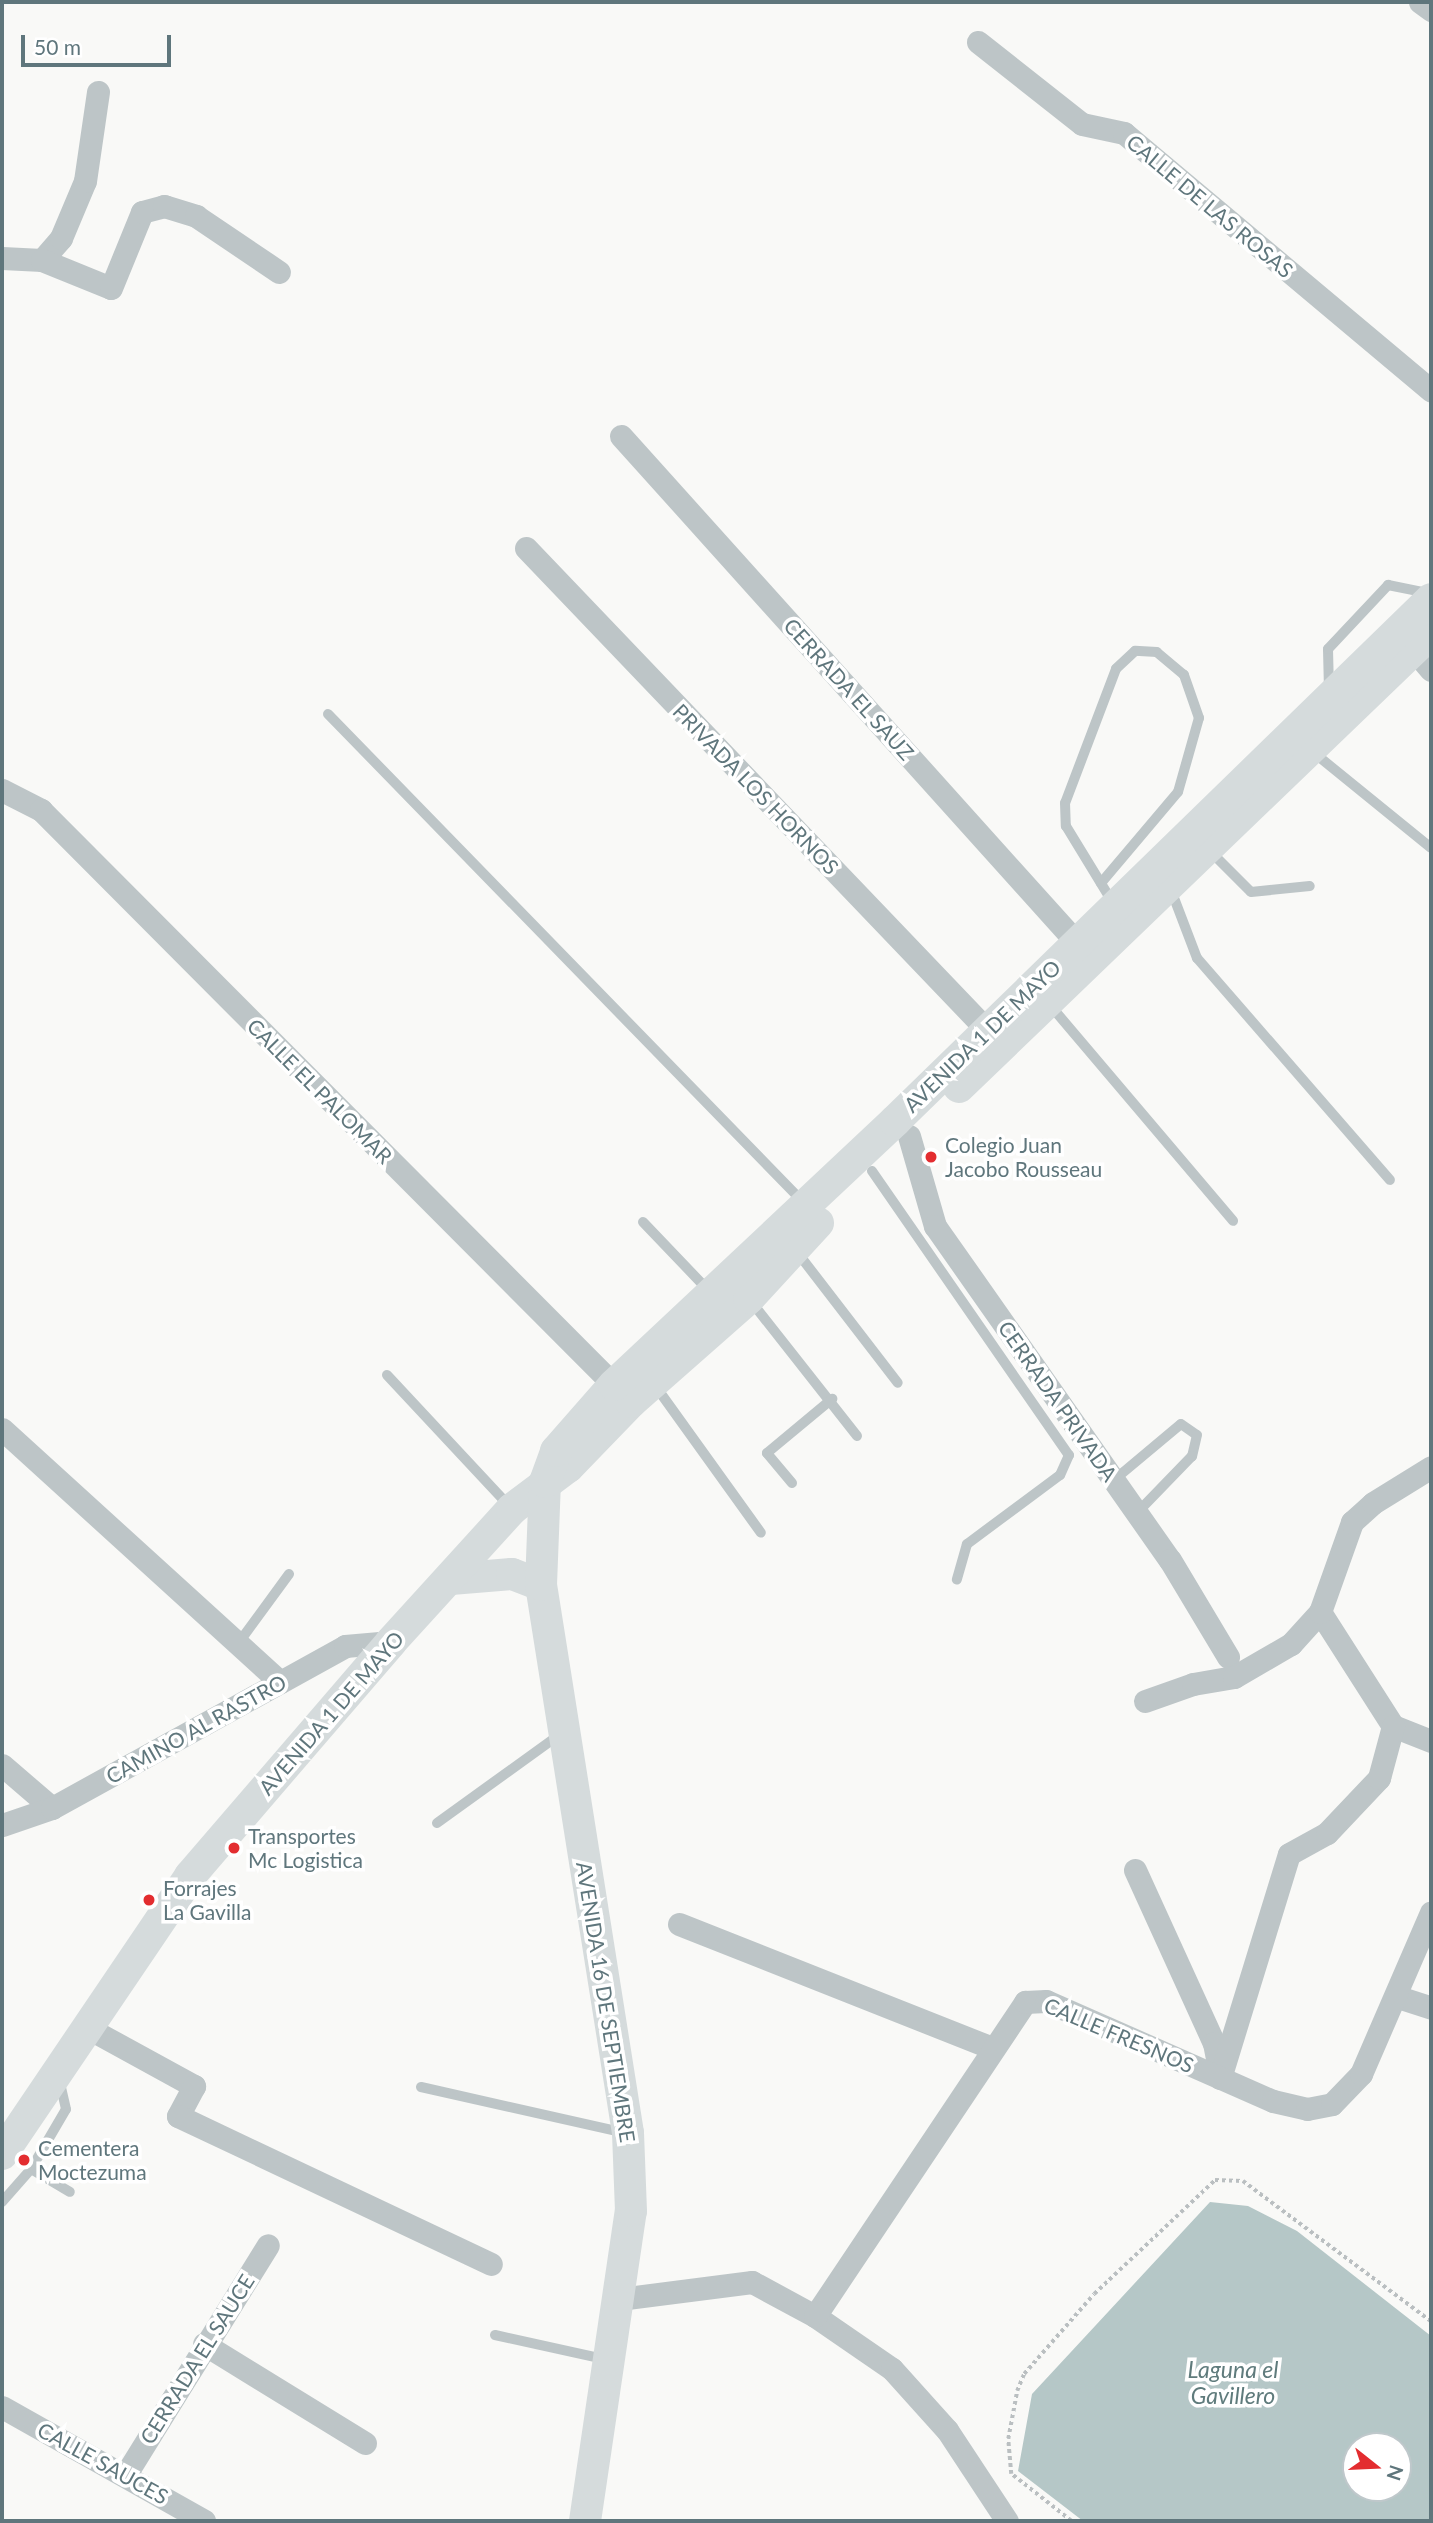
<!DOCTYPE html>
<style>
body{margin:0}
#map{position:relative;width:1433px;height:2523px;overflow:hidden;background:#f9f9f7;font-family:Lato,sans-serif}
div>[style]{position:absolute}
.water>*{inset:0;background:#b5c7c7}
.path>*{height:3.5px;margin-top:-1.75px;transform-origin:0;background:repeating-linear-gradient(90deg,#babfc1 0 3.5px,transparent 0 7px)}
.service>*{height:10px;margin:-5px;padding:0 5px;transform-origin:5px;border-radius:5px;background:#bdc5c7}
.minor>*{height:23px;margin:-11.5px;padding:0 11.5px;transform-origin:11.5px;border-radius:11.5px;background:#bdc5c7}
.secondary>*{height:32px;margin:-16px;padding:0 16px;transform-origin:16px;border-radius:16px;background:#d5dbdc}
.dots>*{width:19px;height:19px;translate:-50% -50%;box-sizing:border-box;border:4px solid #fff;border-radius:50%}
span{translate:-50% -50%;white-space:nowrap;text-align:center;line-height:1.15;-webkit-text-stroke:7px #fff;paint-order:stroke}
.street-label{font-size:21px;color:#5f767c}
.poi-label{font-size:21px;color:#5f767c}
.left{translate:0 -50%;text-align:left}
.water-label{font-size:23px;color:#5f7b7c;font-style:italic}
.frame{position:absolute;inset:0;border:4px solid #5f767c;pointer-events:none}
.north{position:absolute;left:1342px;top:2432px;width:70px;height:70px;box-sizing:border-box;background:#fff;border:2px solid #bfc8cb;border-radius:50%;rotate:108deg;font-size:19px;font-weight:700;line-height:28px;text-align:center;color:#5f767c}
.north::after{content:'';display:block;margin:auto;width:24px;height:32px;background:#e32d30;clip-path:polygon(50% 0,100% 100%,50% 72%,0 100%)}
.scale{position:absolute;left:21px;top:35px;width:150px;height:32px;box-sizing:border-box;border:4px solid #5f767c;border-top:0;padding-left:9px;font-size:21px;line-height:24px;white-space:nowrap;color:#5f767c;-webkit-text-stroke:5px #fff;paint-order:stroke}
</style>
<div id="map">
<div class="water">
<div style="clip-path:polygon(evenodd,1210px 2202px,1248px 2206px,1297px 2231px,1431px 2336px,1431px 2521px,1083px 2521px,1018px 2471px,1032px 2394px,1210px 2202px,1356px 2446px,1398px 2446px,1398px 2488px,1356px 2488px,1356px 2446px)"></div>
</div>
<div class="path">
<div style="left:1071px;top:2521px;width:76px;rotate:-141.9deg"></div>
<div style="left:1011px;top:2474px;width:35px;rotate:-95deg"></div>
<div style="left:1008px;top:2439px;width:49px;rotate:-79.4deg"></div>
<div style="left:1017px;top:2391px;width:18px;rotate:-68deg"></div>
<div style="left:1024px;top:2374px;width:106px;rotate:-48.8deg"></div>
<div style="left:1094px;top:2294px;width:166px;rotate:-43.3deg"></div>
<div style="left:1215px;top:2180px;width:28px;rotate:2deg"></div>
<div style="left:1243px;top:2181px;width:234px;rotate:36.7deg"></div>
</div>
<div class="service">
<div style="left:1329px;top:690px;width:41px;rotate:-91.4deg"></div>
<div style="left:1328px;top:649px;width:88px;rotate:-46.8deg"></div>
<div style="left:1388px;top:585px;width:41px;rotate:11.3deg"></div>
<div style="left:328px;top:714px;width:684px;rotate:45.77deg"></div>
<div style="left:1313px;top:752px;width:152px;rotate:39.1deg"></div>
<div style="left:1209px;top:850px;width:59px;rotate:45deg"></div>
<div style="left:1251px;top:892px;width:59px;rotate:-5.8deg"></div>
<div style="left:1101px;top:883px;width:119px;rotate:-49.8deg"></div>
<div style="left:1178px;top:792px;width:77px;rotate:-74.2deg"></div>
<div style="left:1199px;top:718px;width:46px;rotate:-109.2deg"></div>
<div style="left:1184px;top:675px;width:35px;rotate:-140deg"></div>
<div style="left:1157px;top:652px;width:22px;rotate:-177deg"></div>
<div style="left:1135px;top:651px;width:26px;rotate:137deg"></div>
<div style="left:1116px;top:669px;width:143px;rotate:110.8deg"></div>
<div style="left:1065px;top:803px;width:23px;rotate:88deg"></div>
<div style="left:1066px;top:826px;width:90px;rotate:58.6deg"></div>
<div style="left:1171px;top:890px;width:73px;rotate:69.1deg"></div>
<div style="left:1197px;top:958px;width:294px;rotate:49deg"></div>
<div style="left:1050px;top:1005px;width:283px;rotate:49.7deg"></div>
<div style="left:872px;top:1171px;width:346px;rotate:55.3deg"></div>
<div style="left:1069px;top:1455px;width:22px;rotate:114deg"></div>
<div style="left:1060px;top:1475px;width:116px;rotate:143.4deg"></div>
<div style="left:967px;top:1544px;width:37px;rotate:106deg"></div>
<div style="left:643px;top:1222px;width:95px;rotate:46.3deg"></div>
<div style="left:797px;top:1252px;width:165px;rotate:52.4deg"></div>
<div style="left:750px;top:1300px;width:173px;rotate:51.8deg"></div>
<div style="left:387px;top:1375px;width:180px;rotate:47deg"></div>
<div style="left:654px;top:1384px;width:183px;rotate:54.3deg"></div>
<div style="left:1114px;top:1480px;width:87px;rotate:-39.9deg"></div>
<div style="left:1181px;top:1424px;width:19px;rotate:35deg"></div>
<div style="left:1197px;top:1435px;width:22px;rotate:103deg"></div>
<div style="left:1192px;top:1456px;width:79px;rotate:134deg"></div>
<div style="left:792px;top:1483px;width:39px;rotate:-130deg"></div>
<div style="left:767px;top:1453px;width:85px;rotate:-39.7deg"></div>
<div style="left:240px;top:1641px;width:83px;rotate:-53.8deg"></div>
<div style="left:437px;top:1823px;width:150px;rotate:-35.8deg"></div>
<div style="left:421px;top:2087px;width:209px;rotate:12.7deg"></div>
<div style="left:31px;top:2169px;width:45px;rotate:30.5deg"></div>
<div style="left:2px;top:2202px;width:44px;rotate:-48.7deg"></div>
<div style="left:31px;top:2169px;width:69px;rotate:-59.7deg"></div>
<div style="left:66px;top:2109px;width:31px;rotate:-103deg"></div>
<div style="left:495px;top:2335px;width:112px;rotate:12.4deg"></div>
</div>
<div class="minor">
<div style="left:1420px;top:2px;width:14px;rotate:36deg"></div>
<div style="left:978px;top:42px;width:132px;rotate:38.3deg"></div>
<div style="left:1082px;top:124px;width:43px;rotate:12.1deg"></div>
<div style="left:1124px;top:133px;width:401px;rotate:40deg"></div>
<div style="left:2px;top:258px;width:40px;rotate:2.9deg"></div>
<div style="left:42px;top:260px;width:29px;rotate:-49deg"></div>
<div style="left:61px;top:238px;width:62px;rotate:-67.2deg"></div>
<div style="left:85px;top:181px;width:90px;rotate:-81.7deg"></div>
<div style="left:42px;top:260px;width:74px;rotate:22.1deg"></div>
<div style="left:111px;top:288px;width:82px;rotate:-67.8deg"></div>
<div style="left:142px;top:212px;width:23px;rotate:-15deg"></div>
<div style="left:164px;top:206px;width:34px;rotate:17deg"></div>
<div style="left:196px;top:216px;width:100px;rotate:34deg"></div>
<div style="left:621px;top:436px;width:682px;rotate:48.03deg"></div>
<div style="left:526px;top:548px;width:667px;rotate:46.28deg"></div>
<div style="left:1414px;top:650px;width:26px;rotate:50deg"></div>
<div style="left:2px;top:790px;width:44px;rotate:27.1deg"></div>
<div style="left:41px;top:810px;width:826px;rotate:45.1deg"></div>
<div style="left:909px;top:1136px;width:94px;rotate:73.9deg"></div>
<div style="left:935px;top:1226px;width:408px;rotate:54.9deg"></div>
<div style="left:1170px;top:1560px;width:113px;rotate:59.1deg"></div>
<div style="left:2px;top:1429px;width:376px;rotate:42.3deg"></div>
<div style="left:1320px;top:1612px;width:135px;rotate:57.4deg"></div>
<div style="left:1393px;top:1726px;width:41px;rotate:21.5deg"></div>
<div style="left:1145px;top:1701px;width:51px;rotate:-19.5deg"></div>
<div style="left:1193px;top:1684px;width:42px;rotate:-9.7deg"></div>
<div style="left:1234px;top:1677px;width:66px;rotate:-30.1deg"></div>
<div style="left:1291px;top:1644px;width:43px;rotate:-47.8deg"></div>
<div style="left:1320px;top:1612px;width:96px;rotate:-70.4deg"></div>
<div style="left:1352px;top:1522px;width:28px;rotate:-42deg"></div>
<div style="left:1373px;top:1503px;width:68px;rotate:-31.8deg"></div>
<div style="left:2px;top:1765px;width:66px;rotate:40.7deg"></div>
<div style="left:2px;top:1825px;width:53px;rotate:-18.8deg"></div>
<div style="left:52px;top:1808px;width:335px;rotate:-28.9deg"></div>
<div style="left:345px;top:1646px;width:46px;rotate:-5deg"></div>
<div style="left:1135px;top:1870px;width:190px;rotate:65.5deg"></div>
<div style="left:1214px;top:2043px;width:32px;rotate:79deg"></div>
<div style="left:679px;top:1924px;width:337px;rotate:21.6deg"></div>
<div style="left:1398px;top:1997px;width:35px;rotate:18deg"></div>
<div style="left:88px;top:2028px;width:121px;rotate:28.7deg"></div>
<div style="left:194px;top:2086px;width:34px;rotate:118deg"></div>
<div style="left:178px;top:2116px;width:346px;rotate:25.3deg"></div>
<div style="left:1220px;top:2078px;width:234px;rotate:-72.9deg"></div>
<div style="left:1289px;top:1854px;width:43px;rotate:-28.9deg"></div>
<div style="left:1327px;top:1833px;width:76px;rotate:-46.6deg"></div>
<div style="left:1379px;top:1778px;width:54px;rotate:-74.9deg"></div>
<div style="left:619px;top:2299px;width:134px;rotate:-7.3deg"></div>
<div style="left:752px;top:2282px;width:72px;rotate:28.4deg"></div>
<div style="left:815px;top:2316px;width:93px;rotate:34.5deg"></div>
<div style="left:892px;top:2369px;width:82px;rotate:48deg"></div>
<div style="left:947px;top:2430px;width:109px;rotate:56.6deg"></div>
<div style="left:815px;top:2316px;width:378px;rotate:-56.2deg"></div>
<div style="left:1025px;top:2002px;width:21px;rotate:-3deg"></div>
<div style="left:1046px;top:2001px;width:248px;rotate:23.8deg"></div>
<div style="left:1273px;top:2101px;width:35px;rotate:13deg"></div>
<div style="left:1307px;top:2109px;width:25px;rotate:-11deg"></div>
<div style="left:1332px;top:2104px;width:42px;rotate:-46deg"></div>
<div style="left:1361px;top:2074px;width:176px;rotate:-66.6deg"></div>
<div style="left:204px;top:2344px;width:189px;rotate:31.6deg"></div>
<div style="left:2px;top:2407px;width:232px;rotate:29.4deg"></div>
<div style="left:126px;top:2474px;width:269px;rotate:-58.2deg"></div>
</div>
<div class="secondary">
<div style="left:959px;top:1087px;width:655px;rotate:-43.89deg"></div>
<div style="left:451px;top:1579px;width:61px;rotate:-4.7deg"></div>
<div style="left:512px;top:1574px;width:31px;rotate:21deg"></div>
<div style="left:2px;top:2154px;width:336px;rotate:-55.9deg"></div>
<div style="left:190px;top:1876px;width:308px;rotate:-49.3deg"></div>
<div style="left:391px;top:1642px;width:180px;rotate:-47.7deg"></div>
<div style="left:512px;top:1509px;width:70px;rotate:-36.9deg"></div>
<div style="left:568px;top:1467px;width:91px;rotate:-45.9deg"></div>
<div style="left:631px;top:1402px;width:157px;rotate:-41.4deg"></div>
<div style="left:749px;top:1298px;width:102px;rotate:-47.4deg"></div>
<div style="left:585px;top:2521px;width:313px;rotate:-81.6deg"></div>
<div style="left:631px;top:2211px;width:78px;rotate:-92.2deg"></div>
<div style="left:628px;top:2133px;width:555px;rotate:-99.02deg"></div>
<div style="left:541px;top:1585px;width:103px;rotate:-87.8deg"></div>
<div style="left:545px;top:1482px;width:33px;rotate:-70deg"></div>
<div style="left:556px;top:1451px;width:88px;rotate:-48.7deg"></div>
<div style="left:614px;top:1385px;width:386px;rotate:-43.2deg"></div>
<div style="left:895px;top:1121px;width:748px;rotate:-44.24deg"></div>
</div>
<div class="dots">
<div style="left:931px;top:1157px;background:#e32d30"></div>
<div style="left:234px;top:1848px;background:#e32d30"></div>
<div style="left:149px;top:1900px;background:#e32d30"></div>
<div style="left:24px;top:2160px;background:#e32d30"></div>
</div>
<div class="street-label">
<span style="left:1210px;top:206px;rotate:40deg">CALLE DE LAS ROSAS</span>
<span style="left:849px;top:689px;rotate:48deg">CERRADA EL SAUZ</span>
<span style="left:756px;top:789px;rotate:46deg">PRIVADA LOS HORNOS</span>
<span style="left:982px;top:1036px;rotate:-44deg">AVENIDA 1 DE MAYO</span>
<span style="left:320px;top:1091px;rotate:45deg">CALLE EL PALOMAR</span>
<span style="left:1058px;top:1401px;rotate:55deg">CERRADA PRIVADA</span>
<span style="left:331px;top:1713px;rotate:-49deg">AVENIDA 1 DE MAYO</span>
<span style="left:196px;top:1729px;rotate:-29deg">CAMINO AL RASTRO</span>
<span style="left:606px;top:2002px;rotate:81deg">AVENIDA 16 DE SEPTIEMBRE</span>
<span style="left:1119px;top:2035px;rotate:23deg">CALLE FRESNOS</span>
<span style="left:197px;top:2359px;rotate:-58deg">CERRADA EL SAUCE</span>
<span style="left:103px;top:2463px;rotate:29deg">CALLE SAUCES</span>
</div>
<div class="poi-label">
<span class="left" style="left:945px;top:1157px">Colegio Juan<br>Jacobo Rousseau</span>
<span class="left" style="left:248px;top:1848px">Transportes<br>Mc Logistica</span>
<span class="left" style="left:163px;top:1900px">Forrajes<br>La Gavilla</span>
<span class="left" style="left:38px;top:2160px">Cementera<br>Moctezuma</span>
</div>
<div class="water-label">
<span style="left:1233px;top:2382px">Laguna el<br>Gavillero</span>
</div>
<div class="frame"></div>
<div class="north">N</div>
<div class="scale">50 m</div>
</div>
